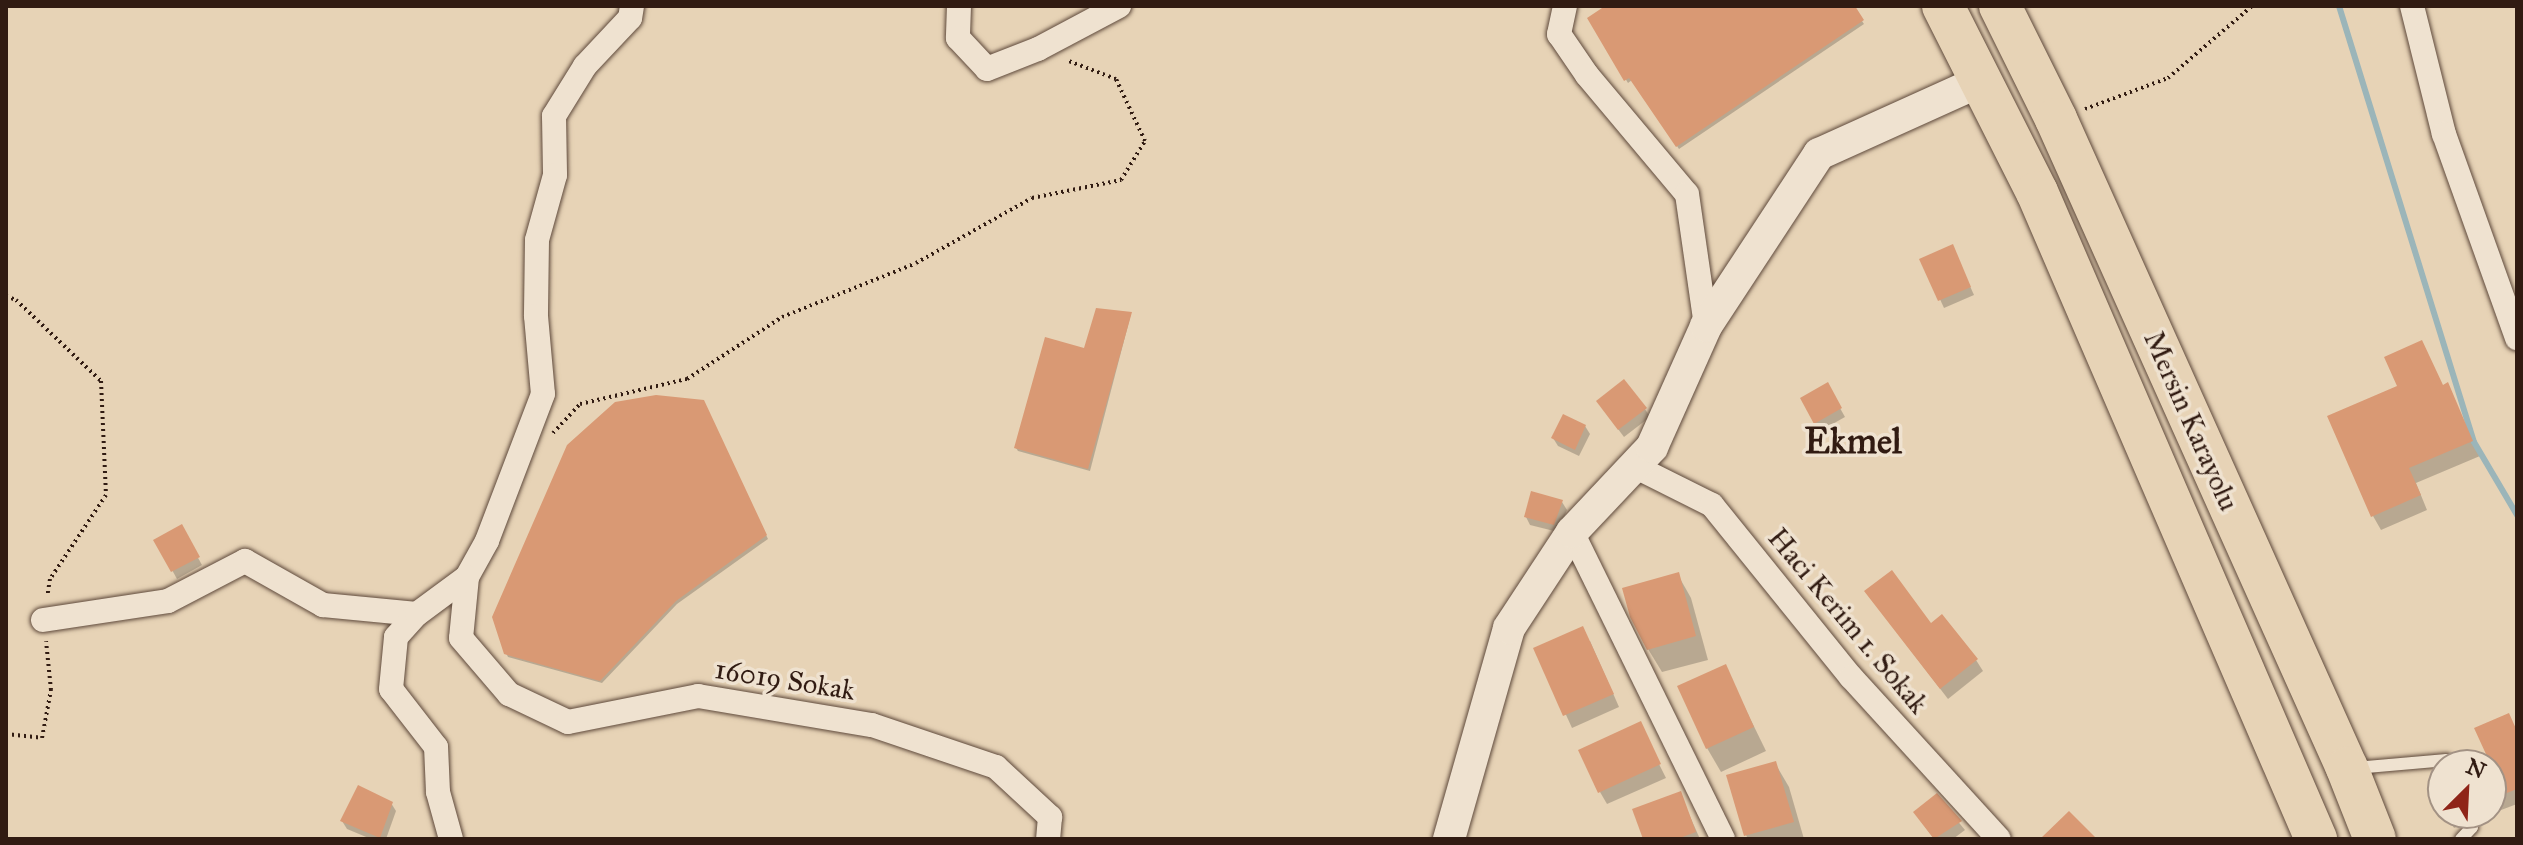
<!DOCTYPE html>
<style>
body{margin:0}
#map{position:relative;width:2523px;height:845px;overflow:hidden;background:#e7d3b6;font-family:"IM FELL Great Primer",serif}
div>[style]{position:absolute}
.shadow>*{inset:0;background:#0003}
.stream>*{height:6px;margin:-3px;padding:0 3px;transform-origin:3px;border-radius:3px;background:#9bb5b9}
.building>*{inset:0;background:#d99974}
.path>*{height:4px;margin-top:-2px;transform-origin:0;background:repeating-linear-gradient(90deg,#311b12 0 2px,transparent 0 6px)}
.roads{filter:drop-shadow(0 0 2px #5e493b) drop-shadow(0 0 2px #5e493b)}
.service>*{height:12px;margin:-6px;padding:0 6px;transform-origin:6px;border-radius:6px;background:#efe2d0}
.minor>*{height:24px;margin:-12px;padding:0 12px;transform-origin:12px;border-radius:12px;background:#efe2d0}
.tertiary>*{height:32px;margin:-16px;padding:0 16px;transform-origin:16px;border-radius:16px;background:#efe2d0}
.trunk>*{height:42px;margin:-21px;padding:0 21px;transform-origin:21px;border-radius:21px;background:#e7d3b6}
span{translate:-50% -50%;white-space:nowrap;text-align:center;line-height:1.15;-webkit-text-stroke:7px #efe2d0;paint-order:stroke}
.street-label{font-size:28px;color:#311b12}
.district-label{font-size:36px;color:#311b12;font-weight:700}
.frame{position:absolute;inset:0;border:8px solid #311b12;pointer-events:none}
.north{position:absolute;left:2427px;top:749px;width:80px;height:80px;box-sizing:border-box;background:#efe2d0;border:2px solid #a39284;border-radius:50%;rotate:24deg;font-size:22px;font-weight:700;line-height:32px;text-align:center;color:#311b12}
.north::after{content:'';display:block;margin:auto;width:28px;height:36px;background:#8f2418;clip-path:polygon(50% 0,100% 100%,50% 72%,0 100%)}
</style>
<div id="map">
<div class="shadow">
<div style="clip-path:polygon(1608px 6px,1852px 6px,1864px 24px,1679px 149px,1632px 80px,1628px 83px,1589px 19px)"></div>
<div style="clip-path:polygon(1956px 255px,1974px 295px,1944px 308px,1922px 260px)"></div>
<div style="clip-path:polygon(1131px 314px,1090px 471px,1018px 451px,1016px 448px,1086px 351px)"></div>
<div style="clip-path:polygon(1827px 385px,1845px 417px,1820px 431px,1802px 399px)"></div>
<div style="clip-path:polygon(2447px 385px,2480px 456px,2416px 483px,2427px 510px,2381px 530px,2373px 516px)"></div>
<div style="clip-path:polygon(702px 402px,768px 539px,677px 604px,602px 683px,508px 657px,506px 653px)"></div>
<div style="clip-path:polygon(1603px 409px,1645px 409px,1650px 417px,1624px 437px)"></div>
<div style="clip-path:polygon(1585px 426px,1590px 434px,1579px 456px,1558px 446px,1553px 438px)"></div>
<div style="clip-path:polygon(1562px 502px,1567px 510px,1558px 532px,1530px 525px,1526px 517px)"></div>
<div style="clip-path:polygon(181px 527px,202px 565px,177px 579px,156px 541px)"></div>
<div style="clip-path:polygon(1678px 575px,1691px 598px,1708px 660px,1662px 672px,1648px 649px)"></div>
<div style="clip-path:polygon(1866px 592px,1931px 626px,1976px 660px,1983px 671px,1948px 699px)"></div>
<div style="clip-path:polygon(1590px 641px,1619px 707px,1572px 728px,1536px 649px)"></div>
<div style="clip-path:polygon(1725px 667px,1766px 751px,1721px 772px,1707px 748px)"></div>
<div style="clip-path:polygon(2517px 731px,2517px 804px,2480px 818px,2470px 817px,2465px 824px,2454px 828px,2446px 813px,2491px 813px,2491px 773px)"></div>
<div style="clip-path:polygon(1644px 734px,1666px 778px,1607px 804px,1600px 792px)"></div>
<div style="clip-path:polygon(1775px 763px,1789px 787px,1804px 839px,1748px 839px,1746px 835px)"></div>
<div style="clip-path:polygon(2443px 792px,2443px 806px,2438px 794px)"></div>
<div style="clip-path:polygon(1680px 794px,1700px 839px,1645px 839px)"></div>
<div style="clip-path:polygon(1937px 796px,1965px 830px,1953px 839px,1934px 839px,1920px 820px)"></div>
<div style="clip-path:polygon(391px 803px,396px 811px,386px 839px,371px 839px,347px 829px,342px 821px)"></div>
</div>
<div class="stream">
<div style="left:2339px;top:6px;width:456px;rotate:72.8deg"></div>
<div style="left:2474px;top:442px;width:85px;rotate:59.5deg"></div>
</div>
<div class="building">
<div style="clip-path:polygon(1605px 6px,1855px 6px,1864px 20px,1676px 147px,1629px 78px,1624px 81px,1587px 18px)"></div>
<div style="clip-path:polygon(1953px 244px,1971px 287px,1938px 301px,1919px 259px)"></div>
<div style="clip-path:polygon(1096px 308px,1132px 312px,1088px 469px,1014px 448px,1045px 337px,1084px 348px)"></div>
<div style="clip-path:polygon(2422px 340px,2443px 385px,2448px 382px,2473px 441px,2409px 468px,2421px 495px,2371px 517px,2327px 416px,2397px 386px,2384px 357px)"></div>
<div style="clip-path:polygon(1624px 379px,1647px 408px,1618px 430px,1596px 401px)"></div>
<div style="clip-path:polygon(1828px 382px,1842px 408px,1814px 424px,1800px 398px)"></div>
<div style="clip-path:polygon(656px 395px,704px 400px,767px 535px,676px 601px,600px 681px,504px 654px,492px 617px,567px 445px,615px 402px)"></div>
<div style="clip-path:polygon(1563px 414px,1586px 425px,1575px 450px,1551px 438px)"></div>
<div style="clip-path:polygon(1531px 491px,1563px 500px,1554px 525px,1524px 517px)"></div>
<div style="clip-path:polygon(182px 524px,200px 557px,171px 572px,153px 540px)"></div>
<div style="clip-path:polygon(1892px 570px,1931px 623px,1942px 614px,1978px 659px,1940px 689px,1864px 591px)"></div>
<div style="clip-path:polygon(1679px 572px,1696px 636px,1647px 650px,1630px 617px,1622px 588px)"></div>
<div style="clip-path:polygon(1583px 626px,1614px 694px,1563px 716px,1533px 648px)"></div>
<div style="clip-path:polygon(1726px 664px,1754px 727px,1706px 749px,1677px 686px)"></div>
<div style="clip-path:polygon(2509px 713px,2517px 731px,2517px 789px,2491px 799px,2491px 765px,2474px 728px)"></div>
<div style="clip-path:polygon(1641px 721px,1661px 764px,1598px 793px,1578px 750px)"></div>
<div style="clip-path:polygon(1776px 761px,1794px 822px,1744px 836px,1726px 775px)"></div>
<div style="clip-path:polygon(358px 785px,393px 802px,380px 838px,340px 821px)"></div>
<div style="clip-path:polygon(1681px 791px,1696px 832px,1677px 839px,1643px 839px,1632px 809px)"></div>
<div style="clip-path:polygon(1937px 793px,1962px 821px,1934px 839px,1913px 812px)"></div>
<div style="clip-path:polygon(2069px 811px,2097px 839px,2040px 839px)"></div>
</div>
<div class="path">
<div style="left:2085px;top:109px;width:89px;rotate:-20.5deg"></div>
<div style="left:2168px;top:78px;width:111px;rotate:-40.6deg"></div>
<div style="left:6px;top:296px;width:11px;rotate:22deg"></div>
<div style="left:16px;top:300px;width:117px;rotate:43.6deg"></div>
<div style="left:101px;top:381px;width:114px;rotate:87.5deg"></div>
<div style="left:106px;top:495px;width:101px;rotate:123.7deg"></div>
<div style="left:50px;top:579px;width:18px;rotate:99deg"></div>
<div style="left:553px;top:433px;width:40px;rotate:-47deg"></div>
<div style="left:580px;top:404px;width:110px;rotate:-13.2deg"></div>
<div style="left:687px;top:379px;width:113px;rotate:-33.1deg"></div>
<div style="left:782px;top:317px;width:144px;rotate:-21.9deg"></div>
<div style="left:916px;top:263px;width:133px;rotate:-29.3deg"></div>
<div style="left:1032px;top:198px;width:91px;rotate:-11.4deg"></div>
<div style="left:1121px;top:180px;width:46px;rotate:-58.4deg"></div>
<div style="left:1145px;top:141px;width:68px;rotate:-115.1deg"></div>
<div style="left:1116px;top:79px;width:53px;rotate:-159.2deg"></div>
<div style="left:6px;top:734px;width:36px;rotate:6deg"></div>
<div style="left:42px;top:738px;width:49px;rotate:-79.4deg"></div>
<div style="left:51px;top:690px;width:49px;rotate:-95.8deg"></div>
</div>
<div class="roads">
<div class="service">
<div style="left:2355px;top:768px;width:92px;rotate:-5deg"></div>
<div style="left:2447px;top:760px;width:5px;rotate:79deg"></div>
<div style="left:2461px;top:839px;width:16px;rotate:-47deg"></div>
<div style="left:2472px;top:827px;width:15px;rotate:-110deg"></div>
</div>
<div class="minor">
<div style="left:632px;top:6px;width:12px;rotate:99deg"></div>
<div style="left:630px;top:18px;width:66px;rotate:133.2deg"></div>
<div style="left:585px;top:66px;width:59px;rotate:121.8deg"></div>
<div style="left:554px;top:116px;width:59px;rotate:89deg"></div>
<div style="left:555px;top:175px;width:67px;rotate:105.5deg"></div>
<div style="left:537px;top:240px;width:76px;rotate:90.8deg"></div>
<div style="left:536px;top:316px;width:78px;rotate:84.9deg"></div>
<div style="left:543px;top:394px;width:157px;rotate:110.9deg"></div>
<div style="left:487px;top:541px;width:41px;rotate:119.1deg"></div>
<div style="left:467px;top:577px;width:61px;rotate:95.6deg"></div>
<div style="left:461px;top:638px;width:74px;rotate:49.4deg"></div>
<div style="left:509px;top:694px;width:65px;rotate:25.4deg"></div>
<div style="left:568px;top:722px;width:133px;rotate:-11.3deg"></div>
<div style="left:698px;top:696px;width:176px;rotate:9.5deg"></div>
<div style="left:872px;top:725px;width:131px;rotate:18.7deg"></div>
<div style="left:996px;top:767px;width:74px;rotate:42.8deg"></div>
<div style="left:1050px;top:817px;width:22px;rotate:95deg"></div>
<div style="left:959px;top:6px;width:32px;rotate:92deg"></div>
<div style="left:958px;top:38px;width:42px;rotate:46.9deg"></div>
<div style="left:987px;top:69px;width:55px;rotate:-21.4deg"></div>
<div style="left:1038px;top:49px;width:92px;rotate:-28deg"></div>
<div style="left:1565px;top:6px;width:29px;rotate:102deg"></div>
<div style="left:1559px;top:34px;width:50px;rotate:55.7deg"></div>
<div style="left:1587px;top:75px;width:155px;rotate:50deg"></div>
<div style="left:1687px;top:194px;width:133px;rotate:81.8deg"></div>
<div style="left:2412px;top:6px;width:132px;rotate:76deg"></div>
<div style="left:2444px;top:134px;width:217px;rotate:70.3deg"></div>
<div style="left:1634px;top:466px;width:87px;rotate:26.6deg"></div>
<div style="left:1712px;top:505px;width:221px;rotate:51.1deg"></div>
<div style="left:1851px;top:677px;width:219px;rotate:47.6deg"></div>
<div style="left:1572px;top:532px;width:342px;rotate:63.8deg"></div>
<div style="left:43px;top:620px;width:126px;rotate:-8.6deg"></div>
<div style="left:168px;top:601px;width:87px;rotate:-27.5deg"></div>
<div style="left:245px;top:561px;width:90px;rotate:29.4deg"></div>
<div style="left:323px;top:605px;width:94px;rotate:5.5deg"></div>
<div style="left:451px;top:839px;width:49px;rotate:-105.5deg"></div>
<div style="left:438px;top:792px;width:45px;rotate:-92.5deg"></div>
<div style="left:436px;top:747px;width:73px;rotate:-127.8deg"></div>
<div style="left:391px;top:689px;width:52px;rotate:-84.5deg"></div>
<div style="left:396px;top:637px;width:31px;rotate:-48deg"></div>
<div style="left:417px;top:614px;width:62px;rotate:-36.5deg"></div>
</div>
<div class="tertiary">
<div style="left:1449px;top:839px;width:219px;rotate:-74.1deg"></div>
<div style="left:1509px;top:628px;width:115px;rotate:-56.7deg"></div>
<div style="left:1572px;top:532px;width:117px;rotate:-46.7deg"></div>
<div style="left:1652px;top:447px;width:133px;rotate:-65.9deg"></div>
<div style="left:1706px;top:326px;width:206px;rotate:-56.7deg"></div>
<div style="left:1819px;top:154px;width:178px;rotate:-24.3deg"></div>
</div>
<div class="trunk">
<div style="left:1943px;top:6px;width:208px;rotate:63.2deg"></div>
<div style="left:2037px;top:192px;width:705px;rotate:66.67deg"></div>
<div style="left:2000px;top:6px;width:126px;rotate:63.6deg"></div>
<div style="left:2056px;top:119px;width:711px;rotate:65.85deg"></div>
<div style="left:2347px;top:768px;width:76px;rotate:68.5deg"></div>
</div>
</div>
<div class="street-label">
<span style="left:2191px;top:421px;rotate:66deg">Mersin Karayolu</span>
<span style="left:1848px;top:621px;rotate:50deg">Haci Kerim 1. Sokak</span>
<span style="left:785px;top:680px;rotate:9deg">16019 Sokak</span>
</div>
<div class="district-label">
<span style="left:1853px;top:442px">Ekmel</span>
</div>
<div class="frame"></div>
<div class="north">N</div>
</div>
